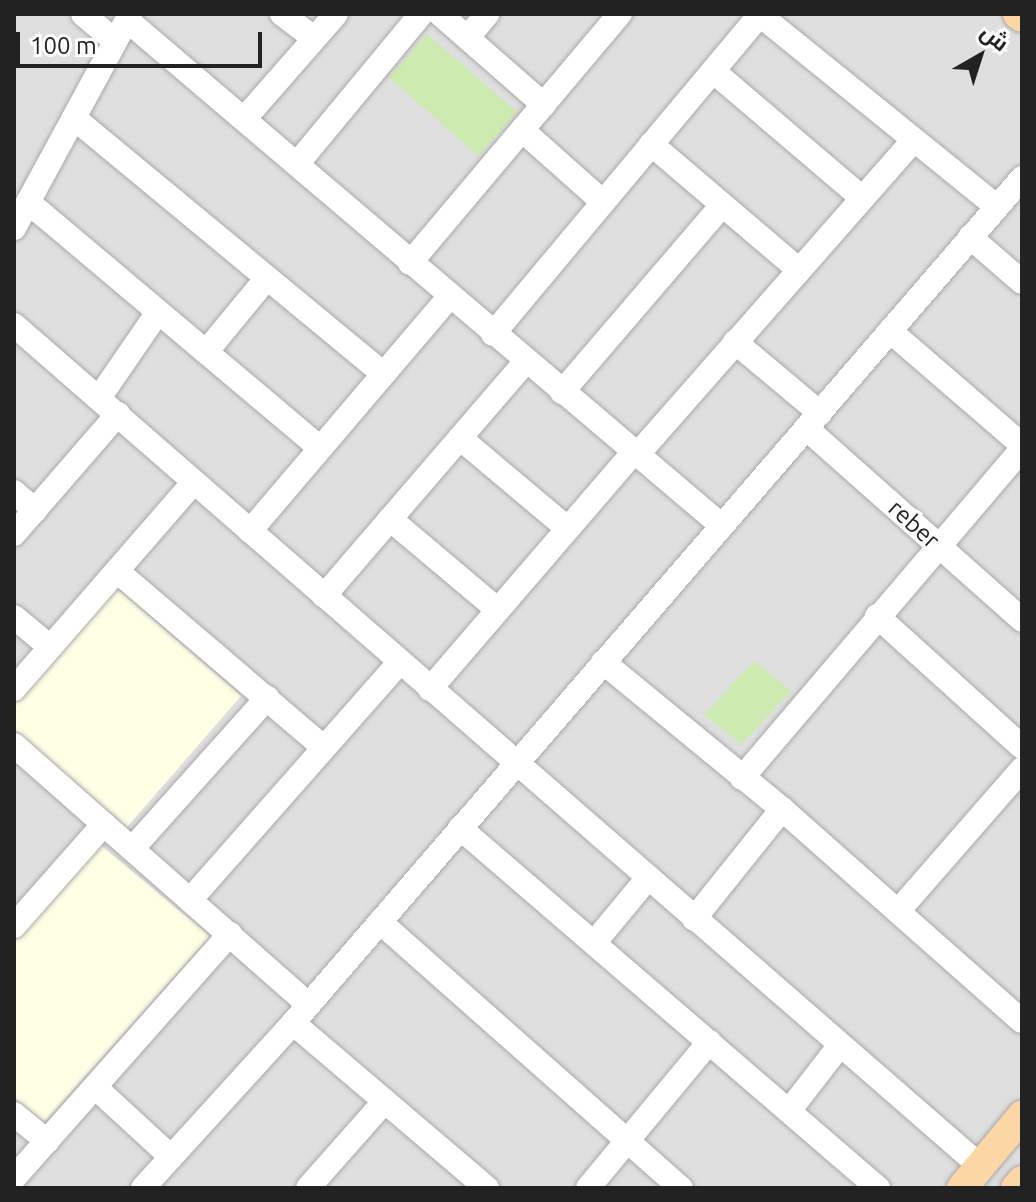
<!DOCTYPE html>
<meta charset="utf-8">
<style>
body{margin:0}
#map{position:relative;width:1036px;height:1202px;overflow:hidden;background:#f2efe9;font-family:Ubuntu,Cairo,sans-serif}
div>[style]{position:absolute}
.residential>*{inset:0;background:#e0dfdf}
.education>*{inset:0;background:#ffffe5}
.grass>*{inset:0;background:#cdebb0}
.roads{filter:drop-shadow(0 0 2px #a9a9a9) drop-shadow(0 0 2px #a9a9a9)}
.minor>*{height:24px;margin:-12px;padding:0 12px;transform-origin:12px;border-radius:12px;background:#fff}
.major>*{height:30px;margin:-15px;padding:0 15px;transform-origin:15px;border-radius:15px;background:#fcd6a4}
span{translate:-50% -50%;white-space:nowrap;text-align:center;line-height:1.15;-webkit-text-stroke:6px #fff;paint-order:stroke}
.street-label{font-size:24px;color:#222}
.frame{position:absolute;inset:0;border:16px solid #222;pointer-events:none}
.north{position:absolute;left:940px;top:16px;width:80px;height:80px;-webkit-text-stroke:6px #fff;paint-order:stroke;rotate:39deg;font-size:22px;font-weight:700;line-height:32px;text-align:center;color:#222}
.north::after{content:'';display:block;margin:auto;width:28px;height:36px;background:#222;clip-path:polygon(50% 0,100% 100%,50% 72%,0 100%)}
.scale{position:absolute;left:16px;top:32px;width:246px;height:36px;box-sizing:border-box;border:4px solid #222;border-top:0;padding-left:10px;font-size:24px;line-height:28px;white-space:nowrap;color:#222;-webkit-text-stroke:6px #fff;paint-order:stroke}
</style>
<div id="map">
<div class="residential">
<div style="clip-path:polygon(14px 14px,1022px 14px,1022px 1188px,14px 1188px)"></div>
</div>
<div class="education">
<div style="clip-path:polygon(115px 587px,241px 696px,127px 827px,14px 729px,14px 703px)"></div>
<div style="clip-path:polygon(98px 843px,210px 936px,44px 1122px,14px 1097px,14px 942px)"></div>
</div>
<div class="grass">
<div style="clip-path:polygon(427px 34px,517px 112px,478px 156px,389px 77px)"></div>
<div style="clip-path:polygon(754px 661px,791px 691px,742px 744px,704px 715px)"></div>
</div>
<div class="roads">
<div class="minor">
<div style="left:83px;top:14px;width:42px;rotate:40.2deg"></div>
<div style="left:282px;top:14px;width:40px;rotate:37deg"></div>
<div style="left:440px;top:14px;width:138px;rotate:41.2deg"></div>
<div style="left:760px;top:15px;width:305px;rotate:39deg"></div>
<div style="left:127px;top:20px;width:781px;rotate:40.38deg"></div>
<div style="left:468px;top:37px;width:30px;rotate:-50deg"></div>
<div style="left:713px;top:71px;width:196px;rotate:40.4deg"></div>
<div style="left:74px;top:118px;width:401px;rotate:39.6deg"></div>
<div style="left:245px;top:118px;width:138px;rotate:-48.8deg"></div>
<div style="left:522px;top:130px;width:108px;rotate:41.6deg"></div>
<div style="left:651px;top:144px;width:194px;rotate:40.4deg"></div>
<div style="left:297px;top:164px;width:195px;rotate:-50.4deg"></div>
<div style="left:28px;top:202px;width:382px;rotate:40.1deg"></div>
<div style="left:14px;top:228px;width:243px;rotate:-61.5deg"></div>
<div style="left:970px;top:237px;width:69px;rotate:40.9deg"></div>
<div style="left:410px;top:263px;width:326px;rotate:-49.9deg"></div>
<div style="left:14px;top:325px;width:1281px;rotate:41.04deg"></div>
<div style="left:890px;top:331px;width:174px;rotate:40.8deg"></div>
<div style="left:493px;top:334px;width:417px;rotate:-50.1deg"></div>
<div style="left:735px;top:342px;width:111px;rotate:39.9deg"></div>
<div style="left:206px;top:352px;width:96px;rotate:-50.5deg"></div>
<div style="left:562px;top:392px;width:246px;rotate:-49.4deg"></div>
<div style="left:99px;top:398px;width:104px;rotate:-55.5deg"></div>
<div style="left:806px;top:428px;width:289px;rotate:41.6deg"></div>
<div style="left:460px;top:438px;width:140px;rotate:40.1deg"></div>
<div style="left:637px;top:455px;width:419px;rotate:-48.7deg"></div>
<div style="left:14px;top:492px;width:28px;rotate:41deg"></div>
<div style="left:390px;top:519px;width:141px;rotate:40.1deg"></div>
<div style="left:250px;top:531px;width:307px;rotate:-49.6deg"></div>
<div style="left:14px;top:534px;width:159px;rotate:-49.1deg"></div>
<div style="left:117px;top:571px;width:272px;rotate:40.5deg"></div>
<div style="left:324px;top:596px;width:310px;rotate:-49.3deg"></div>
<div style="left:877px;top:616px;width:195px;rotate:42.1deg"></div>
<div style="left:14px;top:617px;width:47px;rotate:39.8deg"></div>
<div style="left:603px;top:662px;width:232px;rotate:39.4deg"></div>
<div style="left:782px;top:809px;width:320px;rotate:41.5deg"></div>
<div style="left:14px;top:689px;width:274px;rotate:-49deg"></div>
<div style="left:430px;top:689px;width:313px;rotate:-49.3deg"></div>
<div style="left:14px;top:745px;width:392px;rotate:41.4deg"></div>
<div style="left:742px;top:778px;width:432px;rotate:-49.6deg"></div>
<div style="left:460px;top:828px;width:552px;rotate:40.74deg"></div>
<div style="left:132px;top:849px;width:203px;rotate:-48.2deg"></div>
<div style="left:190px;top:900px;width:317px;rotate:-48.6deg"></div>
<div style="left:899px;top:910px;width:187px;rotate:-48.9deg"></div>
<div style="left:694px;top:919px;width:141px;rotate:-51.3deg"></div>
<div style="left:380px;top:922px;width:402px;rotate:41.5deg"></div>
<div style="left:14px;top:926px;width:136px;rotate:-48.6deg"></div>
<div style="left:594px;top:943px;width:83px;rotate:-50.4deg"></div>
<div style="left:293px;top:1023px;width:255px;rotate:40.4deg"></div>
<div style="left:95px;top:1087px;width:103px;rotate:42.6deg"></div>
<div style="left:789px;top:1111px;width:83px;rotate:-52.3deg"></div>
<div style="left:14px;top:1114px;width:43px;rotate:39.3deg"></div>
<div style="left:14px;top:1178px;width:326px;rotate:-48.5deg"></div>
<div style="left:143px;top:1188px;width:223px;rotate:-47.7deg"></div>
<div style="left:293px;top:1023px;width:1116px;rotate:-49.21deg"></div>
<div style="left:308px;top:1188px;width:116px;rotate:-48.5deg"></div>
<div style="left:588px;top:1188px;width:190px;rotate:-50.3deg"></div>
</div>
<div class="major">
<div style="left:1018px;top:14px;width:5px;rotate:37deg"></div>
<div style="left:962px;top:1188px;width:94px;rotate:-50.2deg"></div>
<div style="left:1016px;top:1188px;width:9px;rotate:-49deg"></div>
</div>
</div>
<div class="street-label">
<span style="left:914px;top:524px;rotate:42deg">reber</span>
</div>
<div class="frame"></div>
<div class="north">ش</div>
<div class="scale">100 m</div>
</div>
